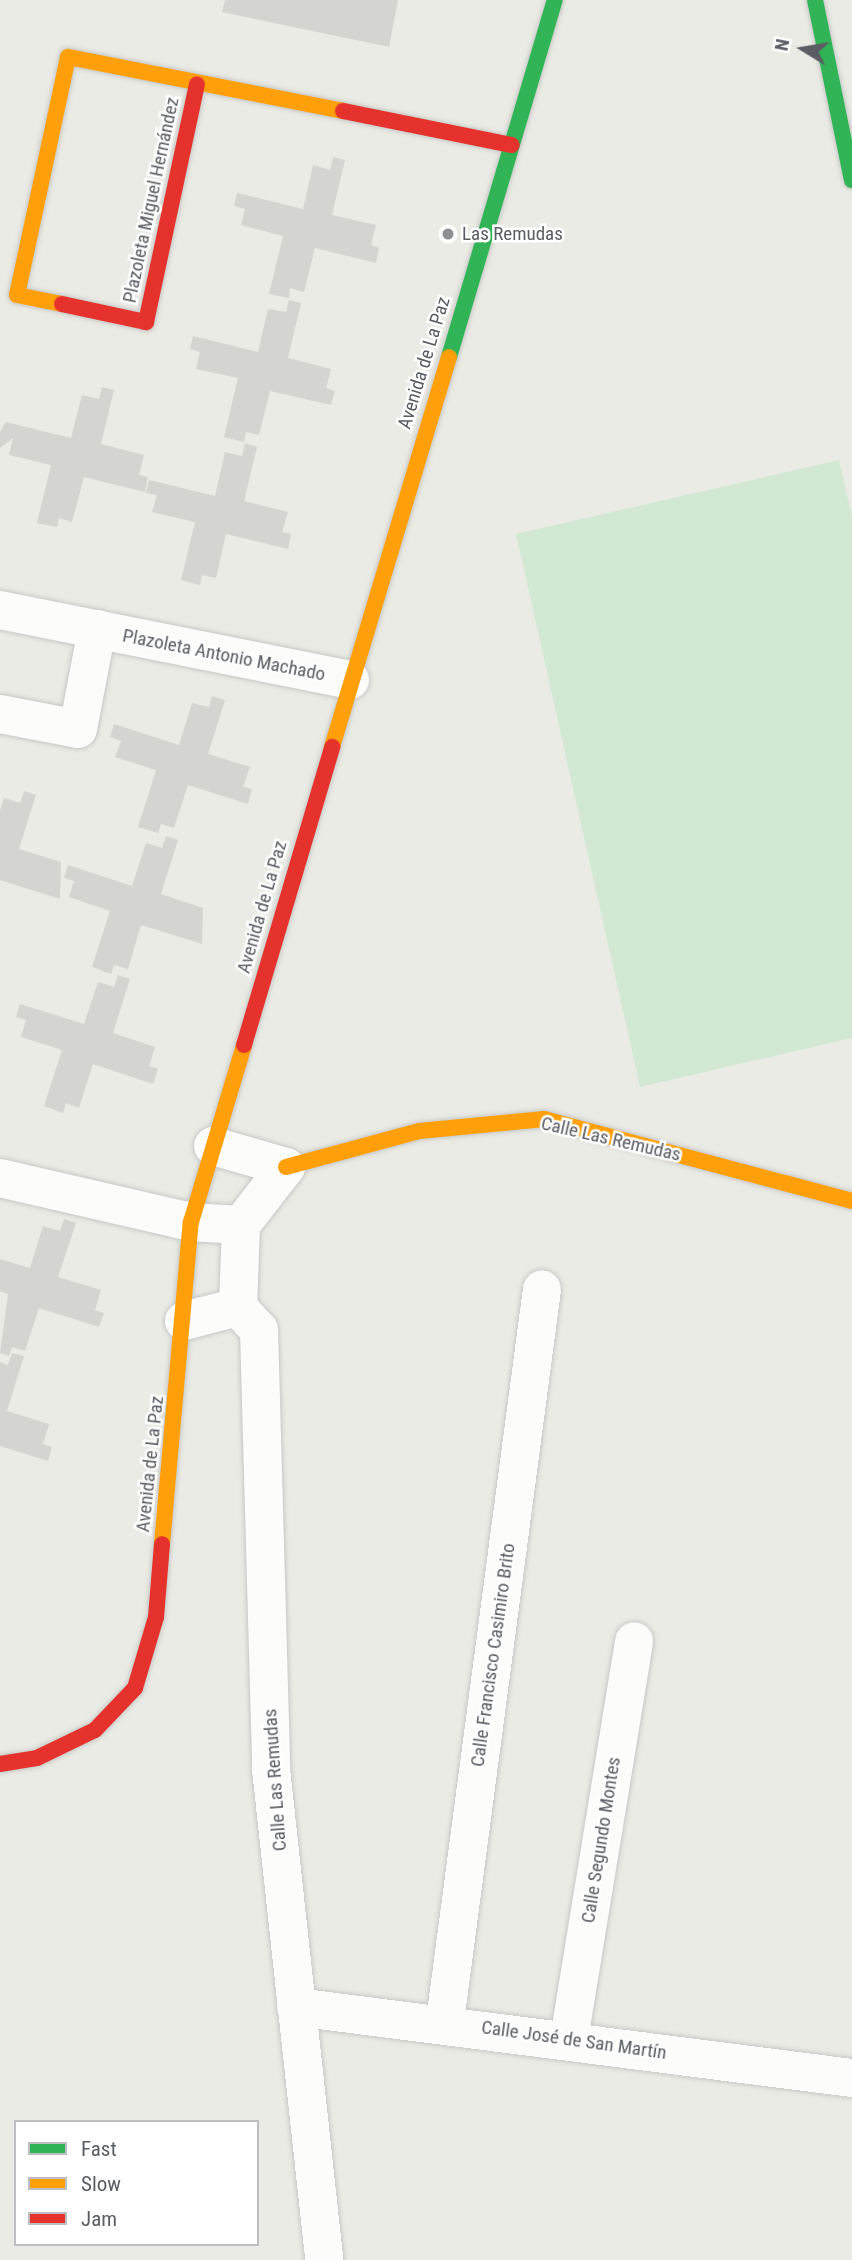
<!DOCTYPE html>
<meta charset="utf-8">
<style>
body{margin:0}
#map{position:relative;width:852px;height:2260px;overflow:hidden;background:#ebebe5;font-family:"Roboto Condensed",sans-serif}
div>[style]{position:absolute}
.green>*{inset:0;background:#d2e8d2}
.building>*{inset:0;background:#d4d4d0}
.roads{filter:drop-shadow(0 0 2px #c7c9c7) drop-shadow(0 0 2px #c7c9c7)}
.street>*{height:38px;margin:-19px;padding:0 19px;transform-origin:19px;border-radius:19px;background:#fcfcfb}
.fast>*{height:16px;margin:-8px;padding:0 8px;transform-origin:8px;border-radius:8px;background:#30b455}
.slow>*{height:16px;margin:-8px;padding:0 8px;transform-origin:8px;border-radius:8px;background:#ff9f0a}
.jam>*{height:16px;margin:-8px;padding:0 8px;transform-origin:8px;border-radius:8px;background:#e5322d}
.dots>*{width:19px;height:19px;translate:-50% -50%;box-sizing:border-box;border:4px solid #fff;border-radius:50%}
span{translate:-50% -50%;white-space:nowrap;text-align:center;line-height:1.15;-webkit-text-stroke:5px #fff;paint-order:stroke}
.street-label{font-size:19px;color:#5a5d63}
.poi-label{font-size:19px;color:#5a5d63}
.left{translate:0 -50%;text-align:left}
.legend{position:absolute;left:14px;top:2120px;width:245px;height:126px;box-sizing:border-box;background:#fff;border:2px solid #bdbec1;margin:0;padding:9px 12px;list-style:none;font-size:21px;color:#5a5d63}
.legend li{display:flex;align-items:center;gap:14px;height:35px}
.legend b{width:35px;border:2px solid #bdbec1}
.north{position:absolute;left:768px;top:14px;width:70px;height:70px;-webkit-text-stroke:5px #fff;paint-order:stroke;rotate:281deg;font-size:19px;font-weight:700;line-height:28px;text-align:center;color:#5a5d63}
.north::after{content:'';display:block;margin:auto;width:24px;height:32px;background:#5a5d63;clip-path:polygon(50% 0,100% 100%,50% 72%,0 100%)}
</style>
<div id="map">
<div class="green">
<div style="clip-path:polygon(839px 460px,852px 517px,852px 1038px,640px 1087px,516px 534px)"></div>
</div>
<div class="building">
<div style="clip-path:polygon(225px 0,398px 0,389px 47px,222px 12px)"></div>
<div style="clip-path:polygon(333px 157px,345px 160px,332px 215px,376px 225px,371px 245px,379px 248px,376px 263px,315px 248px,304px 292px,290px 288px,289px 298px,269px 294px,283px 236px,241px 225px,245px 209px,234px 206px,237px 193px,303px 209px,313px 165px,330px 170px)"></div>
<div style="clip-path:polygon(289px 300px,301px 303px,288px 358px,331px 369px,326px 388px,335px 391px,331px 405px,270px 391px,259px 435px,246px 432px,244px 442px,224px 437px,238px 378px,196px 369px,200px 352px,190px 349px,193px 336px,258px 352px,268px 309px,286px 312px)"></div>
<div style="clip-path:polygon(102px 387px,114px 390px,101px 444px,144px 455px,139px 475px,148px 477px,145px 492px,84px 477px,72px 522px,59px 518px,57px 527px,37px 523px,51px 465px,9px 455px,13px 438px,0 448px,0 432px,6px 422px,71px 438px,82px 395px,99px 399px)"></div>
<div style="clip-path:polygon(245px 443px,257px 447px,244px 501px,288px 512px,282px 532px,291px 534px,288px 549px,226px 534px,216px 578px,202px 575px,200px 585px,181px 580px,195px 522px,152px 512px,157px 495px,146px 493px,149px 480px,215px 496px,225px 452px,242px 456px)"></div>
<div style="clip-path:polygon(212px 696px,225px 700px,208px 754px,250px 767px,243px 787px,252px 789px,248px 804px,188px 785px,174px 828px,161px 824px,158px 833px,138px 827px,156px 770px,115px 757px,121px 741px,110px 737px,114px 724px,179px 745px,192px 703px,209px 707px)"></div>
<div style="clip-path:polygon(24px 791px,36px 795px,19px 849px,61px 862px,60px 899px,0 880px,0 810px,4px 798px,20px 803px)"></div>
<div style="clip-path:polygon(166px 836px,178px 840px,161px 894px,203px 908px,202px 944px,141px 925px,128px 969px,114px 965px,111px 974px,92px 967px,110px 911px,69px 897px,74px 881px,64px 878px,68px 865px,132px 886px,146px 843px,162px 848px)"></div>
<div style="clip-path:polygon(118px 975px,130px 979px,113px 1033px,155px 1047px,149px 1066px,158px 1069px,153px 1084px,93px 1064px,79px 1108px,66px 1103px,63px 1113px,44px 1106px,62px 1050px,21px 1037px,26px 1020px,16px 1017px,20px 1004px,84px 1024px,98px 982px,114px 987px)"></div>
<div style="clip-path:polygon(64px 1219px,76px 1223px,58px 1277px,101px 1290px,95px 1310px,104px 1313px,99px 1327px,39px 1308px,25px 1351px,12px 1347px,9px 1356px,0 1353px,8px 1294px,0 1291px,0 1259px,30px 1268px,43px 1226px,60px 1231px)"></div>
<div style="clip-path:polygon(12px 1353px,24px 1356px,7px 1411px,49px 1424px,43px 1444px,52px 1447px,48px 1461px,0 1446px,0 1362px,8px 1365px)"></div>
</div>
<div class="roads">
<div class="street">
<div style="left:0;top:610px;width:357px;rotate:11.3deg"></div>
<div style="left:0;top:714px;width:79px;rotate:10.9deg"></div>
<div style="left:78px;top:729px;width:102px;rotate:-79.2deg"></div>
<div style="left:213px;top:1146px;width:76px;rotate:16deg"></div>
<div style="left:286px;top:1167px;width:73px;rotate:127.8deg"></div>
<div style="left:241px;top:1225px;width:82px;rotate:92.1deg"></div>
<div style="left:0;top:1178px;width:196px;rotate:13deg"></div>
<div style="left:191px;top:1222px;width:50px;rotate:3.4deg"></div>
<div style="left:184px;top:1321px;width:56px;rotate:-14.5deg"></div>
<div style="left:238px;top:1307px;width:31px;rotate:48deg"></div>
<div style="left:259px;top:1330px;width:439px;rotate:88.4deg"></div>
<div style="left:271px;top:1769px;width:494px;rotate:83.8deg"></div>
<div style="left:296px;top:2007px;width:561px;rotate:7.28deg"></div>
<div style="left:445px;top:2021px;width:738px;rotate:-82.45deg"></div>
<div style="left:569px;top:2039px;width:403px;rotate:-80.7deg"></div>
</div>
<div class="fast">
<div style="left:815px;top:0;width:184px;rotate:78.4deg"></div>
<div style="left:449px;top:357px;width:372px;rotate:-73.5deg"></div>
</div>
<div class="slow">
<div style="left:62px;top:304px;width:46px;rotate:-168.7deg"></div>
<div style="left:17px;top:295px;width:243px;rotate:-77.9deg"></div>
<div style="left:68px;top:57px;width:280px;rotate:11.1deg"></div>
<div style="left:332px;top:747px;width:407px;rotate:-73.3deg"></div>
<div style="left:286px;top:1167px;width:138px;rotate:-15.1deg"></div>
<div style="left:419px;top:1131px;width:126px;rotate:-5.5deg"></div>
<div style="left:544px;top:1119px;width:319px;rotate:14.9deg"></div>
<div style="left:162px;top:1544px;width:323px;rotate:-84.9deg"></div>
<div style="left:191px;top:1222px;width:185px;rotate:-73.3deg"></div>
</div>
<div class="jam">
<div style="left:343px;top:111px;width:172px;rotate:11.4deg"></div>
<div style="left:62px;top:304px;width:86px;rotate:12.1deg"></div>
<div style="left:146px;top:322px;width:243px;rotate:-77.9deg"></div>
<div style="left:244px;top:1045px;width:311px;rotate:-73.5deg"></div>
<div style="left:0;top:1764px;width:37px;rotate:-9deg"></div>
<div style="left:37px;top:1758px;width:64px;rotate:-25.8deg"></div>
<div style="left:95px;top:1730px;width:58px;rotate:-46.4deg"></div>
<div style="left:135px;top:1688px;width:74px;rotate:-73.5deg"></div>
<div style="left:156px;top:1617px;width:73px;rotate:-85.3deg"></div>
</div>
</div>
<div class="dots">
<div style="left:448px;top:234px;background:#8d8f90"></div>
</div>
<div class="street-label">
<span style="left:151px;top:200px;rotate:-78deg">Plazoleta Miguel Hernández</span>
<span style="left:424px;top:363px;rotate:-73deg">Avenida de La Paz</span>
<span style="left:224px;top:655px;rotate:11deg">Plazoleta Antonio Machado</span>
<span style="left:262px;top:907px;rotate:-74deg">Avenida de La Paz</span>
<span style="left:611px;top:1139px;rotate:13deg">Calle Las Remudas</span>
<span style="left:150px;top:1464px;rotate:-84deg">Avenida de La Paz</span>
<span style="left:493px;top:1655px;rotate:-82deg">Calle Francisco Casimiro Brito</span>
<span style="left:275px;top:1780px;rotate:-94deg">Calle Las Remudas</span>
<span style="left:601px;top:1840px;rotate:-81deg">Calle Segundo Montes</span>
<span style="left:574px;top:2040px;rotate:8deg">Calle José de San Martín</span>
</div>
<div class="poi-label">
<span class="left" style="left:462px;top:234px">Las Remudas</span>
</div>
<ul class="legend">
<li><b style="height:9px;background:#30b455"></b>Fast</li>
<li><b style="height:9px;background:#ff9f0a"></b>Slow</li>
<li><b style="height:9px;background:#e5322d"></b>Jam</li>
</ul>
<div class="north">N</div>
</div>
